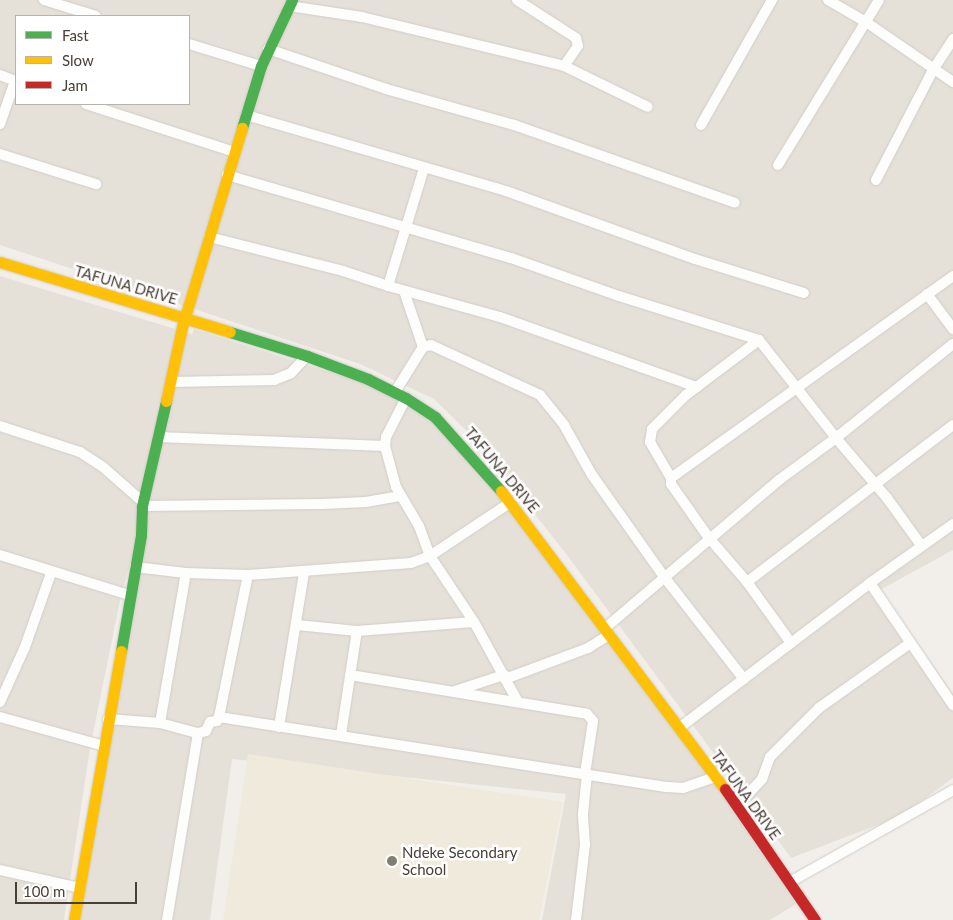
<!DOCTYPE html>
<style>
body{margin:0}
#map{position:relative;width:953px;height:920px;overflow:hidden;background:#f2efeb;font-family:Lato,sans-serif}
div>[style]{position:absolute}
.residential>*{inset:0;background:#e6e1d8}
.education>*{inset:0;background:#f0eadd}
.roads{filter:drop-shadow(0 0 1px #d0cdc8) drop-shadow(0 0 1px #d0cdc8)}
.street>*{height:10px;margin:-5px;padding:0 5px;transform-origin:5px;border-radius:5px;background:#fdfdfc}
.fast>*{height:11px;margin:-5.5px;padding:0 5.5px;transform-origin:5.5px;border-radius:5.5px;background:#4caf50}
.slow>*{height:11px;margin:-5.5px;padding:0 5.5px;transform-origin:5.5px;border-radius:5.5px;background:#ffc107}
.jam>*{height:11px;margin:-5.5px;padding:0 5.5px;transform-origin:5.5px;border-radius:5.5px;background:#c62828}
.dots>*{width:14px;height:14px;translate:-50% -50%;box-sizing:border-box;border:2px solid #fff;border-radius:50%}
span{translate:-50% -50%;white-space:nowrap;text-align:center;line-height:1.15;-webkit-text-stroke:5px #fff;paint-order:stroke}
.street-label{font-size:15px;color:#494036}
.poi-label{font-size:15px;color:#494036}
.left{translate:0 -50%;text-align:left}
.legend{position:absolute;left:15px;top:15px;width:175px;height:90px;box-sizing:border-box;background:#fff;border:1px solid #b6b3af;margin:0;padding:6px 9px;list-style:none;font-size:15px;color:#494036}
.legend li{display:flex;align-items:center;gap:10px;height:25px}
.legend b{width:25px;border:1px solid #b6b3af}
.scale{position:absolute;left:15px;top:882px;width:122px;height:22px;box-sizing:border-box;border:2px solid #494036;border-top:0;padding-left:6px;font-size:15px;line-height:18px;white-space:nowrap;color:#494036;-webkit-text-stroke:4px #fff;paint-order:stroke}
</style>
<div id="map">
<div class="residential">
<div style="clip-path:polygon(evenodd,0 0,953px 0,953px 550px,880px 590px,953px 694px,953px 778px,901px 816px,791px 858px,567px 555px,478px 442px,434px 399px,360px 364px,0 245px,0 0,16px 16px,189px 16px,189px 104px,16px 104px,16px 16px)"></div>
<div style="clip-path:polygon(0 276px,192px 334px,194px 329px,395px 393px,433px 420px,507px 501px,673px 723px,796px 904px,770px 920px,542px 920px,566px 794px,232px 759px,210px 920px,74px 920px,143px 517px,121px 596px,90px 748px,64px 920px,0 920px)"></div>
</div>
<div class="education">
<div style="clip-path:polygon(248px 754px,563px 802px,539px 920px,223px 920px)"></div>
</div>
<div class="roads">
<div class="street">
<div style="left:44px;top:0;width:54px;rotate:17.1deg"></div>
<div style="left:517px;top:0;width:70px;rotate:32.8deg"></div>
<div style="left:576px;top:38px;width:8px;rotate:76deg"></div>
<div style="left:578px;top:46px;width:24px;rotate:125deg"></div>
<div style="left:828px;top:0;width:44px;rotate:30.1deg"></div>
<div style="left:866px;top:22px;width:106px;rotate:34.6deg"></div>
<div style="left:289px;top:6px;width:74px;rotate:8.6deg"></div>
<div style="left:362px;top:17px;width:208px;rotate:13.6deg"></div>
<div style="left:564px;top:66px;width:93px;rotate:26deg"></div>
<div style="left:189px;top:44px;width:75px;rotate:17deg"></div>
<div style="left:268px;top:49px;width:125px;rotate:18.7deg"></div>
<div style="left:386px;top:89px;width:133px;rotate:15.7deg"></div>
<div style="left:514px;top:125px;width:234px;rotate:19.4deg"></div>
<div style="left:0;top:75px;width:17px;rotate:21deg"></div>
<div style="left:86px;top:104px;width:157px;rotate:17.9deg"></div>
<div style="left:246px;top:115px;width:271px;rotate:16.3deg"></div>
<div style="left:506px;top:191px;width:201px;rotate:19.8deg"></div>
<div style="left:695px;top:259px;width:114px;rotate:17.3deg"></div>
<div style="left:0;top:124px;width:46px;rotate:-70.8deg"></div>
<div style="left:701px;top:125px;width:144px;rotate:-60.4deg"></div>
<div style="left:0;top:154px;width:101px;rotate:17.4deg"></div>
<div style="left:778px;top:165px;width:193px;rotate:-58.5deg"></div>
<div style="left:227px;top:175px;width:296px;rotate:16.3deg"></div>
<div style="left:511px;top:258px;width:114px;rotate:19.4deg"></div>
<div style="left:619px;top:296px;width:147px;rotate:17.4deg"></div>
<div style="left:759px;top:340px;width:125px;rotate:51.8deg"></div>
<div style="left:836px;top:438px;width:79px;rotate:49.6deg"></div>
<div style="left:887px;top:498px;width:58px;rotate:54.1deg"></div>
<div style="left:876px;top:180px;width:124px;rotate:-62.6deg"></div>
<div style="left:933px;top:70px;width:37px;rotate:-57deg"></div>
<div style="left:209px;top:237px;width:138px;rotate:14.2deg"></div>
<div style="left:343px;top:271px;width:47px;rotate:18.4deg"></div>
<div style="left:388px;top:286px;width:116px;rotate:15.5deg"></div>
<div style="left:500px;top:317px;width:209px;rotate:19.6deg"></div>
<div style="left:388px;top:286px;width:123px;rotate:-73deg"></div>
<div style="left:404px;top:291px;width:59px;rotate:71.3deg"></div>
<div style="left:927px;top:294px;width:44px;rotate:53.4deg"></div>
<div style="left:171px;top:382px;width:103px;rotate:-1.1deg"></div>
<div style="left:274px;top:380px;width:18px;rotate:-22deg"></div>
<div style="left:291px;top:373px;width:23px;rotate:-47deg"></div>
<div style="left:395px;top:392px;width:53px;rotate:-58.1deg"></div>
<div style="left:423px;top:347px;width:8px;rotate:-14deg"></div>
<div style="left:431px;top:345px;width:120px;rotate:24.6deg"></div>
<div style="left:540px;top:395px;width:38px;rotate:51deg"></div>
<div style="left:564px;top:425px;width:57px;rotate:60.8deg"></div>
<div style="left:592px;top:475px;width:126px;rotate:54.7deg"></div>
<div style="left:665px;top:578px;width:128px;rotate:52deg"></div>
<div style="left:406px;top:398px;width:44px;rotate:117.1deg"></div>
<div style="left:386px;top:437px;width:9px;rotate:96deg"></div>
<div style="left:385px;top:446px;width:42px;rotate:75deg"></div>
<div style="left:396px;top:487px;width:45px;rotate:59.5deg"></div>
<div style="left:419px;top:526px;width:32px;rotate:70deg"></div>
<div style="left:430px;top:556px;width:79px;rotate:56.3deg"></div>
<div style="left:474px;top:622px;width:91px;rotate:61.2deg"></div>
<div style="left:0;top:426px;width:84px;rotate:18deg"></div>
<div style="left:80px;top:452px;width:27px;rotate:33deg"></div>
<div style="left:103px;top:467px;width:53px;rotate:41.2deg"></div>
<div style="left:158px;top:437px;width:227px;rotate:2.3deg"></div>
<div style="left:671px;top:478px;width:42px;rotate:-120.3deg"></div>
<div style="left:650px;top:442px;width:13px;rotate:-81deg"></div>
<div style="left:652px;top:429px;width:48px;rotate:-45deg"></div>
<div style="left:686px;top:395px;width:91px;rotate:-37deg"></div>
<div style="left:142px;top:506px;width:180px;rotate:-0.6deg"></div>
<div style="left:322px;top:504px;width:44px;rotate:-2.6deg"></div>
<div style="left:366px;top:502px;width:35px;rotate:-10deg"></div>
<div style="left:0;top:555px;width:135px;rotate:17.2deg"></div>
<div style="left:135px;top:567px;width:51px;rotate:6.7deg"></div>
<div style="left:186px;top:573px;width:62px;rotate:1.8deg"></div>
<div style="left:248px;top:575px;width:163px;rotate:-4.2deg"></div>
<div style="left:411px;top:563px;width:20px;rotate:-20deg"></div>
<div style="left:430px;top:556px;width:97px;rotate:-33.7deg"></div>
<div style="left:747px;top:582px;width:259px;rotate:-37.3deg"></div>
<div style="left:870px;top:583px;width:148px;rotate:55.8deg"></div>
<div style="left:297px;top:625px;width:60px;rotate:5.7deg"></div>
<div style="left:357px;top:631px;width:117px;rotate:-4.4deg"></div>
<div style="left:604px;top:629px;width:230px;rotate:-40.4deg"></div>
<div style="left:779px;top:480px;width:71px;rotate:-36.4deg"></div>
<div style="left:836px;top:438px;width:150px;rotate:-38.8deg"></div>
<div style="left:791px;top:643px;width:75px;rotate:-125.8deg"></div>
<div style="left:747px;top:582px;width:58px;rotate:-130.8deg"></div>
<div style="left:709px;top:538px;width:66px;rotate:-125.1deg"></div>
<div style="left:671px;top:484px;width:6px;rotate:-90deg"></div>
<div style="left:671px;top:478px;width:347px;rotate:-35.6deg"></div>
<div style="left:350px;top:675px;width:240px;rotate:9.3deg"></div>
<div style="left:587px;top:714px;width:9px;rotate:49deg"></div>
<div style="left:593px;top:721px;width:54px;rotate:98.6deg"></div>
<div style="left:505px;top:679px;width:89px;rotate:-20.5deg"></div>
<div style="left:588px;top:648px;width:25px;rotate:-32deg"></div>
<div style="left:455px;top:691px;width:52px;rotate:-18.1deg"></div>
<div style="left:0;top:702px;width:60px;rotate:-65.6deg"></div>
<div style="left:25px;top:647px;width:78px;rotate:-70.6deg"></div>
<div style="left:0;top:717px;width:108px;rotate:15.6deg"></div>
<div style="left:219px;top:717px;width:145px;rotate:-78.5deg"></div>
<div style="left:108px;top:719px;width:52px;rotate:4.4deg"></div>
<div style="left:160px;top:723px;width:39px;rotate:15deg"></div>
<div style="left:198px;top:733px;width:190px;rotate:99.4deg"></div>
<div style="left:160px;top:723px;width:152px;rotate:-80.2deg"></div>
<div style="left:279px;top:727px;width:156px;rotate:-80.8deg"></div>
<div style="left:679px;top:728px;width:240px;rotate:-37.2deg"></div>
<div style="left:870px;top:583px;width:102px;rotate:-35.4deg"></div>
<div style="left:198px;top:733px;width:8px;rotate:-14deg"></div>
<div style="left:206px;top:731px;width:10px;rotate:-66deg"></div>
<div style="left:210px;top:722px;width:7px;rotate:-8deg"></div>
<div style="left:217px;top:721px;width:4px;rotate:-63deg"></div>
<div style="left:219px;top:717px;width:454px;rotate:8.9deg"></div>
<div style="left:668px;top:787px;width:15px;rotate:4deg"></div>
<div style="left:683px;top:788px;width:34px;rotate:-19deg"></div>
<div style="left:341px;top:735px;width:105px;rotate:-81.3deg"></div>
<div style="left:737px;top:806px;width:37px;rotate:-47deg"></div>
<div style="left:762px;top:779px;width:23px;rotate:-70deg"></div>
<div style="left:770px;top:757px;width:69px;rotate:-45deg"></div>
<div style="left:819px;top:708px;width:112px;rotate:-35.5deg"></div>
<div style="left:0;top:870px;width:82px;rotate:12.7deg"></div>
<div style="left:790px;top:882px;width:187px;rotate:-29.4deg"></div>
<div style="left:576px;top:920px;width:76px;rotate:-83.2deg"></div>
<div style="left:585px;top:845px;width:31px;rotate:-94deg"></div>
<div style="left:583px;top:814px;width:40px;rotate:-84.3deg"></div>
</div>
<div class="fast">
<div style="left:242px;top:128px;width:65px;rotate:-73deg"></div>
<div style="left:261px;top:66px;width:73px;rotate:-64.8deg"></div>
<div style="left:230px;top:332px;width:81px;rotate:17.3deg"></div>
<div style="left:307px;top:356px;width:65px;rotate:20.7deg"></div>
<div style="left:368px;top:379px;width:42px;rotate:26.6deg"></div>
<div style="left:406px;top:398px;width:35px;rotate:33deg"></div>
<div style="left:435px;top:417px;width:99px;rotate:48.3deg"></div>
<div style="left:121px;top:651px;width:118px;rotate:-80.2deg"></div>
<div style="left:141px;top:535px;width:29px;rotate:-88deg"></div>
<div style="left:142px;top:506px;width:108px;rotate:-77.1deg"></div>
</div>
<div class="slow">
<div style="left:0;top:262px;width:240px;rotate:16.9deg"></div>
<div style="left:166px;top:401px;width:76px;rotate:-77.8deg"></div>
<div style="left:182px;top:327px;width:208px;rotate:-73.2deg"></div>
<div style="left:501px;top:491px;width:373px;rotate:53.1deg"></div>
<div style="left:74px;top:920px;width:273px;rotate:-80.1deg"></div>
</div>
<div class="jam">
<div style="left:725px;top:789px;width:159px;rotate:55.5deg"></div>
</div>
</div>
<div class="dots">
<div style="left:392px;top:861px;background:#847d75"></div>
</div>
<div class="street-label">
<span style="left:126px;top:285px;rotate:16deg">TAFUNA DRIVE</span>
<span style="left:502px;top:470px;rotate:50deg">TAFUNA DRIVE</span>
<span style="left:746px;top:795px;rotate:54deg">TAFUNA DRIVE</span>
</div>
<div class="poi-label">
<span class="left" style="left:402px;top:861px">Ndeke Secondary<br>School</span>
</div>
<ul class="legend">
<li><b style="height:6px;background:#4caf50"></b>Fast</li>
<li><b style="height:6px;background:#ffc107"></b>Slow</li>
<li><b style="height:6px;background:#c62828"></b>Jam</li>
</ul>
<div class="scale">100 m</div>
</div>
